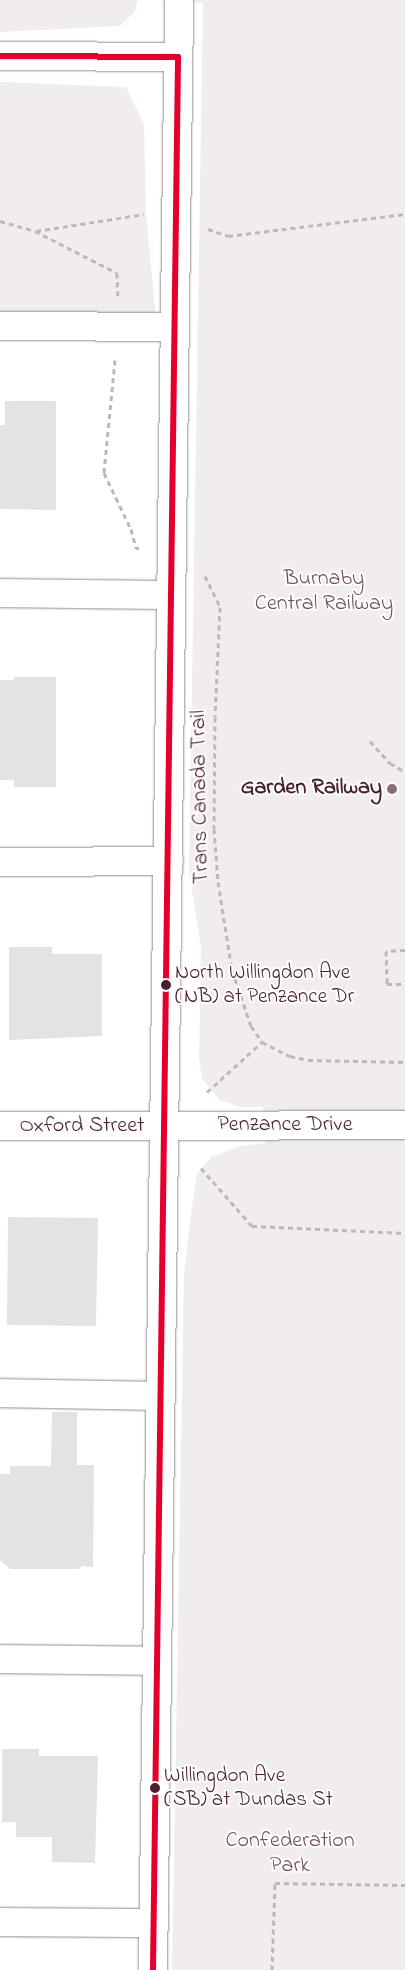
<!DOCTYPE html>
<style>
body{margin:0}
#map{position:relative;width:405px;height:1970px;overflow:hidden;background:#fff;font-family:"Indie Flower",sans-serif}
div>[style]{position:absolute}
.built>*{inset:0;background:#f1edee}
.building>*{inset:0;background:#e4e2e3}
.path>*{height:3px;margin-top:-1.5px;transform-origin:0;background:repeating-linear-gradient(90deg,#bdb8b9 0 5px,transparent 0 9px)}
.roads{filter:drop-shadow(0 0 1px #948c8e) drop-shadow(0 0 1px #948c8e)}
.minor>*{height:28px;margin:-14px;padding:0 14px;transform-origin:14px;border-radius:14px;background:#fff}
.bus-1>*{height:6px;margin:-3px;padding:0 3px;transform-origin:3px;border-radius:3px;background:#e4002b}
.dots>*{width:14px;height:14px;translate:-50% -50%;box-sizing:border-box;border:2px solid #fff;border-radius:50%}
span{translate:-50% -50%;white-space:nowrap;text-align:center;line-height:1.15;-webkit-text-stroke:4px #fff;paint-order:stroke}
.bus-label{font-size:21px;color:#4a1f2b}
.left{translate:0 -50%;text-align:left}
.park-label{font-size:22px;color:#714f58}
.poi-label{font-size:22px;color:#4a1f2b;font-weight:700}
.right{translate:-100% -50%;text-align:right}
.street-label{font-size:22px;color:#4a1f2b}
</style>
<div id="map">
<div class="built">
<div style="clip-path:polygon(0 0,138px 0,135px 11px,120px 26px,0 32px)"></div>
<div style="clip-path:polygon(156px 0,405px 0,405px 1970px,172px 1970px,184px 1275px,191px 1213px,197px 1174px,211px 1157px,240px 1146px,266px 1143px,263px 1107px,240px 1107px,220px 1100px,202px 1079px,199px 1058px,201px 947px,189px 872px,203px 3px)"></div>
<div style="clip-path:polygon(0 82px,126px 87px,144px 124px,146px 214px,157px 328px,0 326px)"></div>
</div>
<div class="building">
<div style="clip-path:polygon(5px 401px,56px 401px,56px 510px,0 509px,0 425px,5px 425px)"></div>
<div style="clip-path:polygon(14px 677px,56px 677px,56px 787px,14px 787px,14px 780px,0 780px,0 680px,14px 680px)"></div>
<div style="clip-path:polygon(9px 947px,52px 947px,52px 954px,102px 954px,102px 1036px,9px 1040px)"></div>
<div style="clip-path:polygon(8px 1217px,98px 1218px,96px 1326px,7px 1325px)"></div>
<div style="clip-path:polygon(52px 1412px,77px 1412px,77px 1465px,94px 1465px,93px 1567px,82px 1566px,79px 1569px,10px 1569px,0 1560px,0 1474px,10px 1474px,10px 1466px,51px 1466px)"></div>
<div style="clip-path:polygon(2px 1749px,39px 1749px,39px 1756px,98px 1756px,95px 1863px,52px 1862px,52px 1837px,16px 1837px,16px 1822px,2px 1822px)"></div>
</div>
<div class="path">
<div style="left:0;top:221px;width:36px;rotate:16deg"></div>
<div style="left:35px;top:231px;width:92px;rotate:27.1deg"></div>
<div style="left:117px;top:273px;width:23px;rotate:88deg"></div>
<div style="left:208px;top:229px;width:21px;rotate:19deg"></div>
<div style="left:228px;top:236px;width:178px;rotate:-7.1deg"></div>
<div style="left:36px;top:231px;width:109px;rotate:-8.9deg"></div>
<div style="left:115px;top:360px;width:114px;rotate:95.6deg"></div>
<div style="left:104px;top:473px;width:62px;rotate:64.3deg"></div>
<div style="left:131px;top:529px;width:20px;rotate:75deg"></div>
<div style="left:136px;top:548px;width:3px"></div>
<div style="left:205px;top:576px;width:34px;rotate:64deg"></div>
<div style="left:220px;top:607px;width:110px;rotate:92.6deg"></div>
<div style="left:215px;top:717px;width:112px;rotate:90.5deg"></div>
<div style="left:214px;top:829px;width:53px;rotate:85.7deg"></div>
<div style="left:218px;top:882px;width:89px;rotate:81deg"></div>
<div style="left:232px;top:970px;width:59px;rotate:71.3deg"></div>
<div style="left:251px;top:1026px;width:19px;rotate:55deg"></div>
<div style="left:262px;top:1042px;width:31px;rotate:27deg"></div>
<div style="left:290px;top:1056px;width:18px;rotate:13deg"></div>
<div style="left:308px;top:1060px;width:97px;rotate:1.2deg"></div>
<div style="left:370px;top:741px;width:30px;rotate:48deg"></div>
<div style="left:390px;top:763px;width:17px;rotate:31deg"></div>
<div style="left:405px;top:950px;width:19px;rotate:177deg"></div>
<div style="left:386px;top:951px;width:33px;rotate:88deg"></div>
<div style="left:387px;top:984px;width:18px"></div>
<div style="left:207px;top:1092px;width:74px;rotate:-42.3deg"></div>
<div style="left:201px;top:1168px;width:77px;rotate:48.7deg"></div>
<div style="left:252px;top:1226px;width:153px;rotate:2.6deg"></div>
<div style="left:272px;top:1970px;width:87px;rotate:-88deg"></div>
<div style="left:275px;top:1883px;width:130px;rotate:0.9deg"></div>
</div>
<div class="roads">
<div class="minor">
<div style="left:0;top:56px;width:178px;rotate:0.3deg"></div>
<div style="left:0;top:326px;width:175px;rotate:0.3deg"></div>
<div style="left:0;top:593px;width:171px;rotate:0.7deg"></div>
<div style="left:0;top:862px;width:169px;rotate:-0.3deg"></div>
<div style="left:0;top:1126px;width:405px;rotate:-0.1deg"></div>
<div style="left:0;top:1393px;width:161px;rotate:1.1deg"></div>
<div style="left:0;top:1659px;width:157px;rotate:0.7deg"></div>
<div style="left:0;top:1922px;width:154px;rotate:0.4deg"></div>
<div style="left:153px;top:1970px;width:1970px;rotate:-89.24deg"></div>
</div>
</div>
<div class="bus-1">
<div style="left:0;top:56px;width:178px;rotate:0.3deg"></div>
<div style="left:153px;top:1970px;width:1913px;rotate:-89.25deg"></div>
</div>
<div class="dots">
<div style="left:392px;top:789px;background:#896d75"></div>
<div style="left:166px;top:985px;background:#4a1f2b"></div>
<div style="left:155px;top:1788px;background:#4a1f2b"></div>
</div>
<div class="bus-label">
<span class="left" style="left:175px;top:985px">North Willingdon Ave<br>(NB) at Penzance Dr</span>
<span class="left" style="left:164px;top:1788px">Willingdon Ave<br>(SB) at Dundas St</span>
</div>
<div class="park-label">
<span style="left:324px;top:592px">Burnaby<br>Central Railway</span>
<span style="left:290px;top:1854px">Confederation<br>Park</span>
</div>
<div class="poi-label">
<span class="right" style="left:382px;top:789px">Garden Railway</span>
</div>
<div class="street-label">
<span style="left:201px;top:797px;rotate:-91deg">Trans Canada Trail</span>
<span style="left:285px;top:1126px">Penzance Drive</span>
<span style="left:82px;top:1127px">Oxford Street</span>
</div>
</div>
